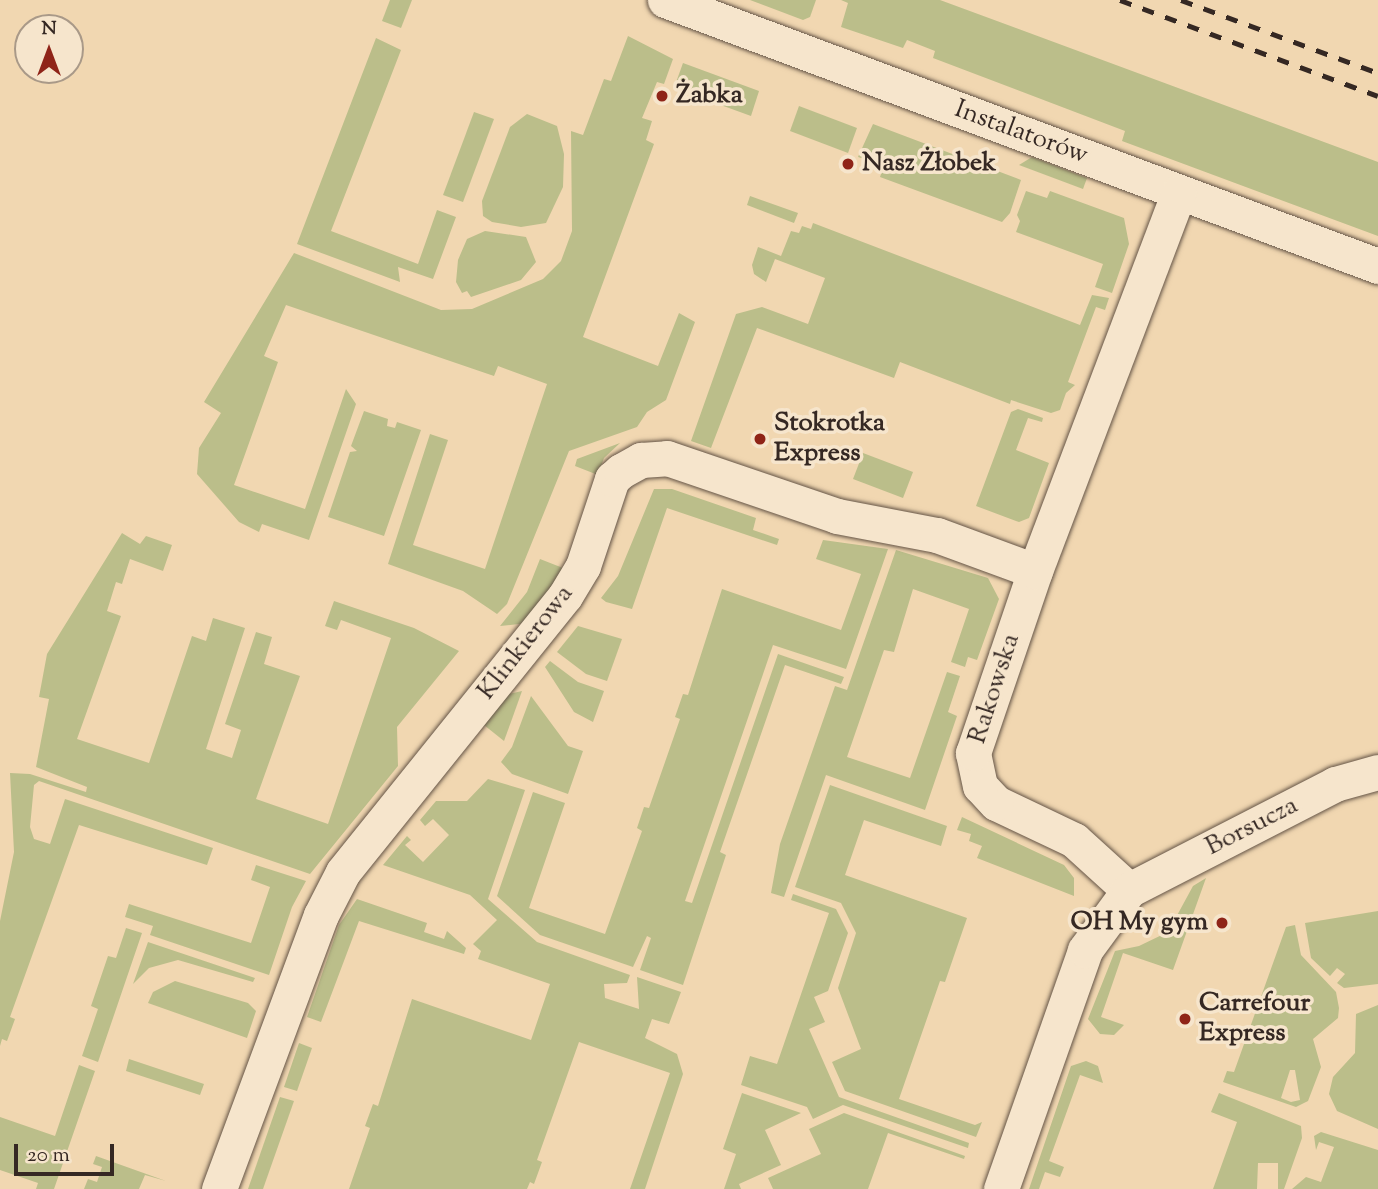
<!DOCTYPE html>
<meta charset="utf-8">
<style>
body{margin:0}
#map{position:relative;width:1378px;height:1189px;overflow:hidden;background:#f1d7b1;font-family:"Sorts Mill Goudy",serif}
div>[style]{position:absolute}
.green>*{inset:0;background:#bbbe8a}
.roads{filter:drop-shadow(0 0 2px #645446) drop-shadow(0 0 2px #645446)}
.minor>*{height:35px;margin:-17.5px;padding:0 17.5px;transform-origin:17.5px;border-radius:17.5px;background:#f6e5cc}
.rail>*{height:5px;margin-top:-2.5px;transform-origin:0;background:repeating-linear-gradient(90deg,#352823 0 12px,transparent 0 24px)}
.dots>*{width:19px;height:19px;translate:-50% -50%;box-sizing:border-box;border:4px solid #f6e5cc;border-radius:50%}
span{translate:-50% -50%;white-space:nowrap;text-align:center;line-height:1.15;-webkit-text-stroke:7px #f6e5cc;paint-order:stroke}
.poi-label{font-size:26px;color:#352823;font-weight:700}
.left{translate:0 -50%;text-align:left}
.right{translate:-100% -50%;text-align:right}
.street-label{font-size:26px;color:#352823}
.north{position:absolute;left:14px;top:14px;width:70px;height:70px;box-sizing:border-box;background:#f6e5cc;border:2px solid #a99988;border-radius:50%;rotate:0deg;font-size:19px;font-weight:700;line-height:28px;text-align:center;color:#352823}
.north::after{content:'';display:block;margin:auto;width:24px;height:32px;background:#8f2418;clip-path:polygon(50% 0,100% 100%,50% 72%,0 100%)}
.scale{position:absolute;left:14px;top:1144px;width:100px;height:32px;box-sizing:border-box;border:4px solid #352823;border-top:0;padding-left:9px;font-size:21px;line-height:24px;white-space:nowrap;color:#352823;-webkit-text-stroke:5px #f6e5cc;paint-order:stroke}
</style>
<div id="map">
<div class="green">
<div style="clip-path:polygon(390px 0,412px 0,401px 28px,382px 21px)"></div>
<div style="clip-path:polygon(750px 0,816px 0,810px 17px,803px 20px)"></div>
<div style="clip-path:polygon(841px 0,940px 0,1378px 162px,1378px 236px,1122px 141px,1125px 131px,933px 58px,935px 51px,907px 40px,903px 48px,841px 27px,848px 3px)"></div>
<div style="clip-path:polygon(628px 36px,673px 59px,664px 84px,657px 82px,642px 118px,652px 121px,646px 140px,654px 144px,583px 337px,658px 366px,679px 313px,695px 322px,666px 400px,647px 412px,637px 427px,569px 451px,507px 604px,497px 614px,463px 591px,388px 564px,430px 434px,448px 440px,413px 545px,485px 569px,547px 384px,498px 366px,494px 376px,286px 305px,264px 356px,278px 362px,234px 485px,305px 509px,346px 389px,356px 404px,309px 540px,262px 524px,259px 532px,239px 522px,197px 474px,199px 448px,221px 413px,204px 402px,294px 253px,441px 310px,472px 309px,543px 279px,561px 261px,572px 231px,571px 131px,583px 135px,604px 79px,611px 81px)"></div>
<div style="clip-path:polygon(376px 38px,401px 50px,331px 231px,418px 264px,437px 210px,456px 217px,433px 279px,398px 267px,400px 282px,297px 244px)"></div>
<div style="clip-path:polygon(683px 63px,759px 91px,751px 116px,674px 88px)"></div>
<div style="clip-path:polygon(799px 106px,857px 128px,848px 153px,790px 131px)"></div>
<div style="clip-path:polygon(474px 112px,494px 119px,463px 202px,443px 195px)"></div>
<div style="clip-path:polygon(527px 114px,557px 126px,564px 154px,563px 187px,546px 223px,521px 227px,492px 222px,483px 216px,482px 201px,510px 127px)"></div>
<div style="clip-path:polygon(873px 124px,1021px 180px,1010px 213px,1002px 222px,880px 177px,884px 165px,858px 157px)"></div>
<div style="clip-path:polygon(1032px 157px,1087px 178px,1083px 189px,1019px 165px)"></div>
<div style="clip-path:polygon(1026px 191px,1047px 198px,1050px 191px,1124px 218px,1129px 244px,1112px 293px,1095px 287px,1103px 264px,1016px 232px,1020px 221px,1017px 215px)"></div>
<div style="clip-path:polygon(750px 196px,798px 213px,794px 223px,747px 205px)"></div>
<div style="clip-path:polygon(813px 223px,1080px 325px,1092px 295px,1109px 298px,1105px 310px,1096px 307px,1068px 382px,1075px 385px,1066px 393px,1060px 410px,1051px 413px,1011px 400px,1010px 404px,900px 362px,894px 378px,757px 328px,711px 448px,691px 441px,736px 314px,762px 307px,808px 324px,825px 278px,775px 259px,766px 282px,754px 274px,752px 265px,758px 247px,781px 256px,791px 231px,799px 233px,802px 226px,811px 229px)"></div>
<div style="clip-path:polygon(485px 231px,526px 237px,536px 262px,521px 280px,471px 297px,467px 291px,462px 293px,456px 282px,458px 260px,467px 239px)"></div>
<div style="clip-path:polygon(1018px 409px,1043px 418px,1042px 422px,1028px 418px,1016px 450px,1049px 463px,1029px 518px,1019px 522px,976px 506px,1011px 412px)"></div>
<div style="clip-path:polygon(364px 411px,388px 419px,387px 426px,395px 428px,397px 422px,421px 430px,384px 536px,328px 517px,350px 452px,357px 451px,351px 446px)"></div>
<div style="clip-path:polygon(620px 443px,604px 458px,598px 475px,575px 466px,577px 459px)"></div>
<div style="clip-path:polygon(863px 453px,913px 472px,903px 498px,853px 479px)"></div>
<div style="clip-path:polygon(654px 489px,672px 489px,756px 518px,753px 530px,779px 539px,777px 545px,667px 508px,632px 609px,606px 602px,601px 598px,618px 576px)"></div>
<div style="clip-path:polygon(122px 533px,140px 544px,146px 536px,172px 545px,163px 571px,130px 559px,122px 584px,116px 582px,107px 611px,121px 616px,77px 739px,149px 763px,192px 636px,206px 641px,213px 618px,245px 628px,206px 749px,232px 758px,241px 730px,225px 724px,256px 632px,272px 637px,264px 664px,300px 676px,256px 799px,328px 824px,391px 638px,341px 620px,337px 630px,325px 626px,334px 601px,414px 628px,459px 651px,397px 727px,398px 766px,310px 874px,39px 781px,34px 785px,30px 827px,34px 839px,50px 844px,65px 799px,213px 848px,207px 865px,79px 825px,10px 1017px,15px 1019px,7px 1041px,2px 1039px,0 1046px,0 921px,14px 852px,10px 773px,30px 774px,86px 792px,87px 787px,36px 767px,49px 699px,39px 697px,47px 654px)"></div>
<div style="clip-path:polygon(823px 540px,888px 549px,846px 669px,773px 645px,685px 901px,692px 903px,778px 654px,844px 677px,841px 684px,785px 665px,720px 852px,726px 855px,683px 985px,640px 970px,651px 938px,647px 936px,633px 967px,540px 935px,497px 896px,533px 792px,565px 803px,529px 908px,605px 934px,642px 831px,637px 828px,644px 807px,649px 808px,680px 719px,675px 717px,683px 694px,688px 695px,722px 589px,841px 630px,861px 574px,816px 559px)"></div>
<div style="clip-path:polygon(896px 550px,988px 578px,999px 599px,977px 660px,968px 657px,965px 667px,951px 662px,969px 609px,913px 589px,894px 652px,884px 650px,847px 757px,910px 778px,947px 672px,960px 676px,948px 712px,957px 716px,925px 810px,826px 775px,784px 897px,771px 893px,780px 844px,835px 686px,847px 690px)"></div>
<div style="clip-path:polygon(540px 559px,563px 568px,528px 623px,500px 626px,527px 592px)"></div>
<div style="clip-path:polygon(578px 626px,622px 639px,607px 681px,586px 674px,557px 652px)"></div>
<div style="clip-path:polygon(550px 661px,578px 682px,604px 691px,593px 722px,574px 712px,545px 667px)"></div>
<div style="clip-path:polygon(522px 691px,512px 719px,504px 741px,484px 725px,509px 694px)"></div>
<div style="clip-path:polygon(531px 696px,568px 746px,583px 751px,568px 794px,512px 774px,501px 762px,512px 747px)"></div>
<div style="clip-path:polygon(488px 779px,525px 790px,488px 899px,537px 942px,630px 975px,627px 983px,604px 984px,605px 998px,639px 1009px,637px 977px,681px 992px,669px 1024px,652px 1019px,645px 1038px,677px 1054px,683px 1074px,645px 1189px,630px 1189px,670px 1073px,579px 1042px,537px 1160px,542px 1162px,534px 1184px,530px 1182px,527px 1189px,349px 1189px,370px 1128px,365px 1126px,373px 1104px,378px 1106px,412px 999px,531px 1040px,550px 984px,478px 959px,481px 951px,473px 944px,497px 920px,470px 895px,383px 865px,407px 836px,411px 840px,405px 845px,423px 862px,449px 835px,433px 819px,425px 826px,420px 820px,436px 801px,467px 801px)"></div>
<div style="clip-path:polygon(830px 785px,947px 826px,941px 846px,864px 820px,845px 875px,967px 918px,945px 982px,940px 981px,899px 1099px,975px 1125px,982px 1122px,976px 1137px,845px 1091px,832px 1062px,861px 1049px,838px 988px,856px 933px,841px 903px,795px 887px)"></div>
<div style="clip-path:polygon(962px 817px,1064px 865px,1074px 878px,1074px 896px,977px 858px,982px 846px,969px 841px,971px 834px,957px 830px)"></div>
<div style="clip-path:polygon(256px 865px,306px 881px,292px 907px,269px 975px,150px 935px,153px 926px,125px 917px,129px 904px,251px 943px,270px 887px,251px 880px)"></div>
<div style="clip-path:polygon(1206px 878px,1173px 970px,1123px 953px,1101px 1017px,1124px 1025px,1114px 1035px,1100px 1034px,1088px 1019px,1115px 951px,1139px 946px,1168px 932px,1193px 886px)"></div>
<div style="clip-path:polygon(793px 894px,836px 909px,848px 933px,828px 991px,814px 997px,825px 1022px,809px 1029px,839px 1097px,969px 1143px,968px 1148px,843px 1105px,813px 1119px,807px 1107px,741px 1085px,750px 1056px,777px 1064px,829px 913px,791px 900px)"></div>
<div style="clip-path:polygon(357px 899px,427px 923px,424px 932px,444px 939px,447px 931px,466px 948px,464px 954px,359px 921px,321px 1022px,307px 1017px,339px 925px)"></div>
<div style="clip-path:polygon(1378px 911px,1378px 984px,1344px 988px,1337px 983px,1345px 974px,1337px 968px,1330px 976px,1311px 958px,1305px 923px)"></div>
<div style="clip-path:polygon(evenodd,1295px 925px,1301px 955px,1336px 992px,1339px 1008px,1338px 1018px,1313px 1039px,1321px 1067px,1308px 1101px,1296px 1107px,1223px 1082px,1227px 1071px,1234px 1072px,1286px 927px,1295px 925px,1290px 1070px,1295px 1070px,1300px 1100px,1291px 1102px,1281px 1098px,1290px 1070px)"></div>
<div style="clip-path:polygon(126px 928px,142px 933px,98px 1062px,82px 1056px,98px 1009px,91px 1006px,108px 956px,116px 958px)"></div>
<div style="clip-path:polygon(148px 942px,255px 978px,253px 982px,178px 960px,149px 968px,133px 984px)"></div>
<div style="clip-path:polygon(175px 981px,248px 1003px,256px 1011px,247px 1038px,148px 1003px,153px 992px)"></div>
<div style="clip-path:polygon(1378px 1005px,1378px 1129px,1337px 1111px,1329px 1094px,1333px 1077px,1355px 1053px,1356px 1014px)"></div>
<div style="clip-path:polygon(299px 1043px,312px 1048px,297px 1091px,284px 1087px)"></div>
<div style="clip-path:polygon(129px 1059px,204px 1084px,200px 1095px,126px 1071px)"></div>
<div style="clip-path:polygon(1086px 1061px,1098px 1066px,1103px 1083px,1080px 1075px,1049px 1161px,1064px 1167px,1060px 1177px,1045px 1172px,1039px 1189px,1029px 1189px,1071px 1066px)"></div>
<div style="clip-path:polygon(79px 1065px,95px 1071px,54px 1189px,36px 1189px,38px 1183px,0 1170px,0 1117px,55px 1136px)"></div>
<div style="clip-path:polygon(742px 1093px,801px 1113px,765px 1130px,781px 1165px,739px 1184px,741px 1189px,724px 1189px,736px 1154px,723px 1149px)"></div>
<div style="clip-path:polygon(1219px 1093px,1301px 1126px,1302px 1138px,1284px 1189px,1278px 1189px,1278px 1163px,1258px 1163px,1257px 1189px,1213px 1189px,1237px 1122px,1211px 1112px)"></div>
<div style="clip-path:polygon(280px 1097px,294px 1101px,263px 1189px,248px 1189px)"></div>
<div style="clip-path:polygon(844px 1113px,965px 1156px,964px 1159px,888px 1133px,868px 1189px,773px 1189px,768px 1178px,821px 1154px,809px 1129px)"></div>
<div style="clip-path:polygon(1321px 1132px,1378px 1150px,1378px 1189px,1292px 1189px,1306px 1177px,1321px 1182px,1334px 1147px,1319px 1142px,1316px 1150px,1314px 1136px)"></div>
<div style="clip-path:polygon(96px 1156px,166px 1181px,145px 1175px,139px 1189px,84px 1189px,88px 1179px,97px 1182px,102px 1167px,93px 1164px)"></div>
</div>
<div class="roads">
<div class="minor">
<div style="left:665px;top:0;width:761px;rotate:20.46deg"></div>
<div style="left:1129px;top:890px;width:74px;rotate:-137.7deg"></div>
<div style="left:1074px;top:840px;width:86px;rotate:-154.6deg"></div>
<div style="left:996px;top:803px;width:23px;rotate:-133deg"></div>
<div style="left:980px;top:786px;width:34px;rotate:-102deg"></div>
<div style="left:973px;top:753px;width:192px;rotate:-71.2deg"></div>
<div style="left:1035px;top:571px;width:405px;rotate:-69.2deg"></div>
<div style="left:219px;top:1189px;width:292px;rotate:-69.6deg"></div>
<div style="left:321px;top:915px;width:48px;rotate:-62.9deg"></div>
<div style="left:343px;top:872px;width:354px;rotate:-51.2deg"></div>
<div style="left:565px;top:596px;width:35px;rotate:-59deg"></div>
<div style="left:583px;top:566px;width:92px;rotate:-71.6deg"></div>
<div style="left:612px;top:479px;width:12px;rotate:-42deg"></div>
<div style="left:621px;top:471px;width:23px;rotate:-29deg"></div>
<div style="left:641px;top:460px;width:26px;rotate:-4deg"></div>
<div style="left:667px;top:458px;width:180px;rotate:18.8deg"></div>
<div style="left:837px;top:516px;width:102px;rotate:10.8deg"></div>
<div style="left:937px;top:535px;width:104px;rotate:20.2deg"></div>
<div style="left:1001px;top:1189px;width:253px;rotate:-70.6deg"></div>
<div style="left:1085px;top:950px;width:74px;rotate:-53.7deg"></div>
<div style="left:1129px;top:890px;width:232px;rotate:-27.2deg"></div>
<div style="left:1335px;top:784px;width:45px;rotate:-15.6deg"></div>
</div>
</div>
<div class="rail">
<div style="left:1120px;top:0;width:275px;rotate:20.4deg"></div>
<div style="left:1181px;top:0;width:210px;rotate:20.3deg"></div>
</div>
<div class="dots">
<div style="left:662px;top:96px;background:#8f2418"></div>
<div style="left:848px;top:164px;background:#8f2418"></div>
<div style="left:760px;top:439px;background:#8f2418"></div>
<div style="left:1222px;top:923px;background:#8f2418"></div>
<div style="left:1185px;top:1019px;background:#8f2418"></div>
</div>
<div class="poi-label">
<span class="left" style="left:676px;top:96px">Żabka</span>
<span class="left" style="left:862px;top:164px">Nasz Żłobek</span>
<span class="left" style="left:774px;top:439px">Stokrotka<br>Express</span>
<span class="right" style="left:1208px;top:923px">OH My gym</span>
<span class="left" style="left:1199px;top:1019px">Carrefour<br>Express</span>
</div>
<div class="street-label">
<span style="left:1021px;top:133px;rotate:20deg">Instalatorów</span>
<span style="left:526px;top:643px;rotate:-52deg">Klinkierowa</span>
<span style="left:995px;top:689px;rotate:-72deg">Rakowska</span>
<span style="left:1252px;top:827px;rotate:-27deg">Borsucza</span>
</div>
<div class="north">N</div>
<div class="scale">20 m</div>
</div>
